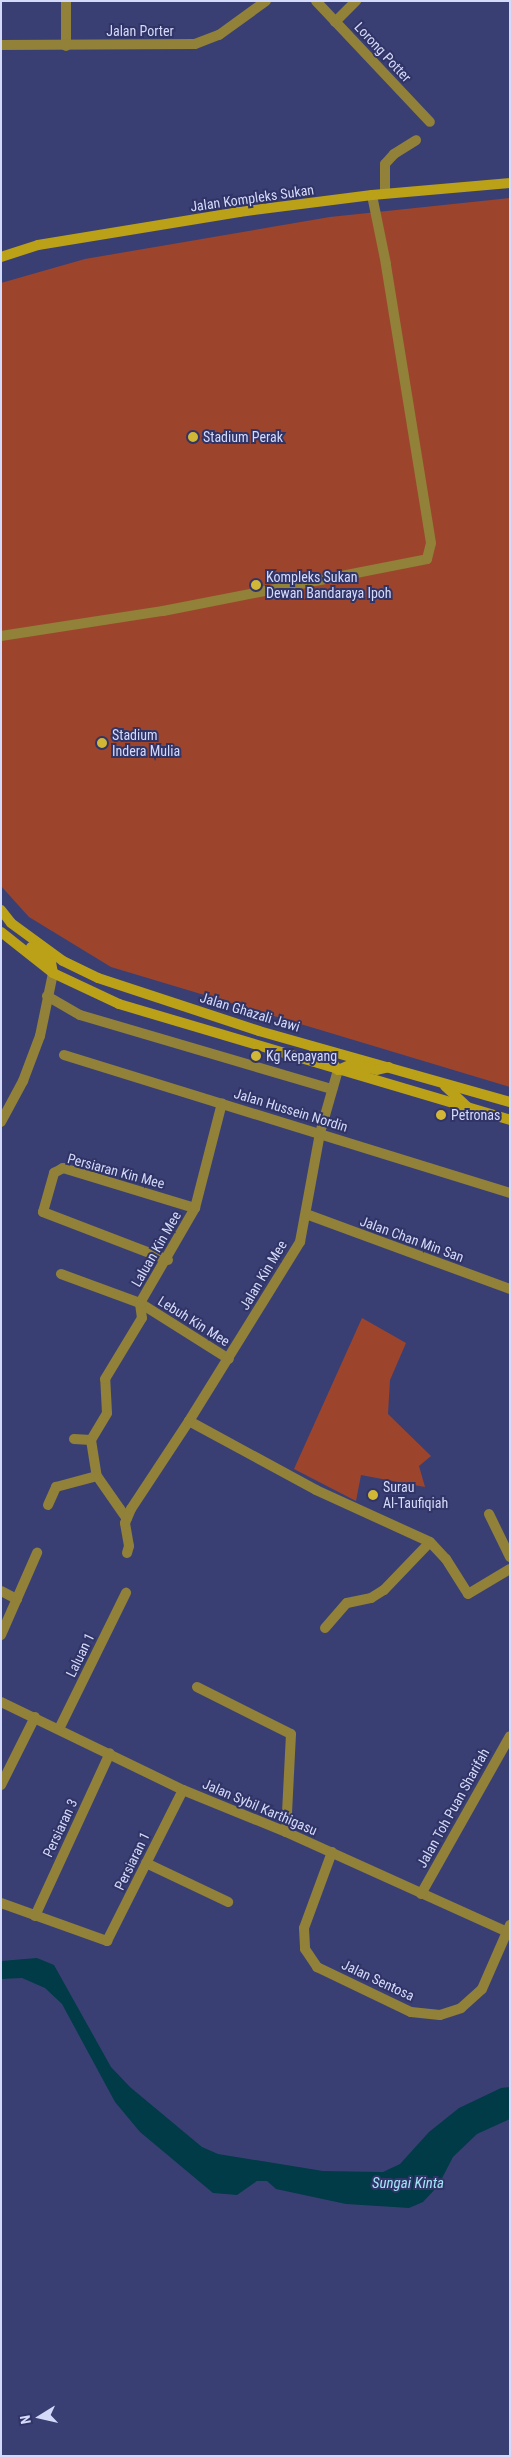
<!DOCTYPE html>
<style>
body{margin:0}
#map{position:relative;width:511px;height:2457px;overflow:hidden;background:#3a3f73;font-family:"Roboto Condensed",sans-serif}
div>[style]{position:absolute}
.green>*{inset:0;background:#9c452c}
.water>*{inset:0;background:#003b47}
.street>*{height:10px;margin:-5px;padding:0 5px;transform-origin:5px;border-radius:5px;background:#918139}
.secondary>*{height:10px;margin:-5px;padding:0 5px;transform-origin:5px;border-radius:5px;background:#bba117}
.dots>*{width:14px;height:14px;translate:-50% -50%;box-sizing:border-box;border:2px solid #303467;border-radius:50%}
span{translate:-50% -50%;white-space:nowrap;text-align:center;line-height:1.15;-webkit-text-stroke:4px #303467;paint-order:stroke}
.street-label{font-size:14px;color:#d4daf9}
.poi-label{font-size:14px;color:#d4daf9}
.left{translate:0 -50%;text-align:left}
.water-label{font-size:15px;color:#a2e5f7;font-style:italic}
.frame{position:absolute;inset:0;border:2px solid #d4daf9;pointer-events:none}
.north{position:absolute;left:15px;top:2392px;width:50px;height:50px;-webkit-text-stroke:4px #303467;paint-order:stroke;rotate:260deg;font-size:14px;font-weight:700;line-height:20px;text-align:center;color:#d4daf9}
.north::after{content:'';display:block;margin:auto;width:18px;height:22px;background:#d4daf9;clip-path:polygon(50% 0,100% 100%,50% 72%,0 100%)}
</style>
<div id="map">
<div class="green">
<div style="clip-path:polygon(510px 198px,510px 1087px,111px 967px,29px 917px,1px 886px,1px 283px,85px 259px,330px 217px)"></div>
<div style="clip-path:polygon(362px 1318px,406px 1343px,390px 1380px,388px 1414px,431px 1456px,419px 1466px,425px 1487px,361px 1475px,356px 1501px,294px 1469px)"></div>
</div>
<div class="water">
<div style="clip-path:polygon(37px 1958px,54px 1965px,111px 2067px,130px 2087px,202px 2147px,218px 2154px,323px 2171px,383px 2172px,400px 2164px,429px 2132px,459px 2108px,501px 2088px,510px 2087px,510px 2119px,477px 2134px,453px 2157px,438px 2186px,423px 2202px,409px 2208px,346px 2204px,276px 2189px,267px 2181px,257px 2181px,237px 2195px,213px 2193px,140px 2132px,115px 2102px,62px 2004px,45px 1988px,22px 1978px,1px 1979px,1px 1961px)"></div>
</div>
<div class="street">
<div style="left:66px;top:1px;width:45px;rotate:90deg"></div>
<div style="left:316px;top:1px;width:166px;rotate:46.7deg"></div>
<div style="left:335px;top:22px;width:30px;rotate:-45deg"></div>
<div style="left:1px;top:45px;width:194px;rotate:-0.3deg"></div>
<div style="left:195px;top:44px;width:26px;rotate:-21deg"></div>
<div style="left:219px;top:35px;width:58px;rotate:-35.9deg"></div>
<div style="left:385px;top:193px;width:29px;rotate:-90deg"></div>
<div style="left:385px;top:164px;width:13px;rotate:-48deg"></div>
<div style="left:394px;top:154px;width:26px;rotate:-32deg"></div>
<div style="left:1px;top:636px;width:164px;rotate:-8.8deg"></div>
<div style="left:163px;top:611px;width:269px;rotate:-11.1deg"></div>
<div style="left:427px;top:559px;width:16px;rotate:-76deg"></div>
<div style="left:431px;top:543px;width:283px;rotate:-99.2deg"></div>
<div style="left:386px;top:264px;width:70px;rotate:-101.5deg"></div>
<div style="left:47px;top:996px;width:38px;rotate:30deg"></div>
<div style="left:80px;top:1015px;width:263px;rotate:16.4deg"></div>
<div style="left:64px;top:1055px;width:467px;rotate:17.2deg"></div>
<div style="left:1px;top:1122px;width:47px;rotate:-61.8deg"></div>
<div style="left:23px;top:1081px;width:48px;rotate:-69.3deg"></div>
<div style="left:40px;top:1036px;width:64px;rotate:-78.3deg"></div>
<div style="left:306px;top:1214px;width:217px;rotate:20.2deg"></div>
<div style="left:168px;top:1260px;width:134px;rotate:-159deg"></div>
<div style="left:43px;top:1212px;width:41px;rotate:-74.2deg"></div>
<div style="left:54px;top:1173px;width:10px;rotate:-29deg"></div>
<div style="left:63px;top:1168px;width:138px;rotate:16.9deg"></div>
<div style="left:61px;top:1274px;width:84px;rotate:20.2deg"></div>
<div style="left:140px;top:1303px;width:105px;rotate:32.2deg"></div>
<div style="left:189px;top:1421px;width:145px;rotate:28.5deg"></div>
<div style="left:316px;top:1490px;width:125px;rotate:24.5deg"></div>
<div style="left:430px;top:1542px;width:23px;rotate:47deg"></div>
<div style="left:446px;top:1559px;width:41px;rotate:57.8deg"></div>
<div style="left:468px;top:1594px;width:49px;rotate:-30.8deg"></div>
<div style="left:74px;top:1439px;width:17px;rotate:3deg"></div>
<div style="left:91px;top:1440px;width:31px;rotate:-59deg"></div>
<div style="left:107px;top:1413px;width:34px;rotate:-93deg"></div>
<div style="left:105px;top:1379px;width:71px;rotate:-58.8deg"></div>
<div style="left:142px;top:1318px;width:15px;rotate:-98deg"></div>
<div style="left:140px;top:1303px;width:110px;rotate:-59.9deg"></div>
<div style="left:195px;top:1208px;width:108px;rotate:-75.6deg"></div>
<div style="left:91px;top:1440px;width:36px;rotate:81deg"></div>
<div style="left:97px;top:1476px;width:52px;rotate:55.1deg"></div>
<div style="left:48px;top:1505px;width:20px;rotate:-66deg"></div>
<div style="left:56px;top:1487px;width:42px;rotate:-15deg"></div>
<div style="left:489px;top:1514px;width:48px;rotate:64deg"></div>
<div style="left:127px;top:1553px;width:7px;rotate:-74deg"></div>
<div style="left:129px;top:1546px;width:23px;rotate:-100deg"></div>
<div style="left:125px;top:1523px;width:15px;rotate:-67deg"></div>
<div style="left:131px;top:1509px;width:105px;rotate:-56.6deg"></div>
<div style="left:189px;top:1421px;width:211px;rotate:-58.2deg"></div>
<div style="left:300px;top:1242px;width:111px;rotate:-79.6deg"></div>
<div style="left:320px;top:1133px;width:66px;rotate:-74.1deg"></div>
<div style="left:1px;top:1591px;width:18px;rotate:27deg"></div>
<div style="left:325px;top:1628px;width:33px;rotate:-49deg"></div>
<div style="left:347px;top:1603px;width:25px;rotate:-12deg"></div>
<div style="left:371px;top:1598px;width:15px;rotate:-32deg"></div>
<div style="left:384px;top:1590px;width:66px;rotate:-46.2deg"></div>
<div style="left:1px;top:1635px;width:90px;rotate:-66.3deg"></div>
<div style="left:197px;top:1687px;width:105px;rotate:26.6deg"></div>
<div style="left:291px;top:1734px;width:98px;rotate:92.9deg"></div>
<div style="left:1px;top:1702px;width:202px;rotate:25.8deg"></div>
<div style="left:183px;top:1790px;width:111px;rotate:22.2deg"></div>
<div style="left:286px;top:1832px;width:246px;rotate:24.3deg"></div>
<div style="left:59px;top:1729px;width:152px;rotate:-63.8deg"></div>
<div style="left:1px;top:1785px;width:76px;rotate:-63.4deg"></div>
<div style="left:332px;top:1852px;width:81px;rotate:110.2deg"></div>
<div style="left:304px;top:1928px;width:21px;rotate:87deg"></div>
<div style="left:305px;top:1949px;width:22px;rotate:56deg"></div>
<div style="left:317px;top:1967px;width:104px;rotate:25.6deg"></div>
<div style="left:411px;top:2012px;width:29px;rotate:6deg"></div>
<div style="left:440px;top:2015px;width:22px;rotate:-18deg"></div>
<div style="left:461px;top:2008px;width:28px;rotate:-42deg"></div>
<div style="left:482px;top:1989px;width:70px;rotate:-66.4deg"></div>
<div style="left:146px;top:1863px;width:91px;rotate:25.4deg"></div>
<div style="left:421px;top:1894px;width:181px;rotate:-60.6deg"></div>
<div style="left:1px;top:1903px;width:113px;rotate:19.7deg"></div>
<div style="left:107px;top:1941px;width:169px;rotate:-63.3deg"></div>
<div style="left:35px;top:1916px;width:179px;rotate:-65.3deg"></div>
</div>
<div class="secondary">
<div style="left:1px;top:257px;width:39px;rotate:-18deg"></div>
<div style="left:38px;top:245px;width:204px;rotate:-9.3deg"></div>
<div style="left:239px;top:212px;width:134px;rotate:-7.3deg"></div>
<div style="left:372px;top:195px;width:139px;rotate:-5deg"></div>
<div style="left:1px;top:910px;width:16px;rotate:52deg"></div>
<div style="left:11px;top:923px;width:64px;rotate:36.2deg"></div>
<div style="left:63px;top:961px;width:39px;rotate:26deg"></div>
<div style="left:98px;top:978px;width:169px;rotate:18.2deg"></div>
<div style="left:259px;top:1031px;width:261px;rotate:15.8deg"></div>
<div style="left:1px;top:932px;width:66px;rotate:38.3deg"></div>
<div style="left:53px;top:973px;width:73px;rotate:25.2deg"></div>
<div style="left:119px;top:1004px;width:408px;rotate:16.5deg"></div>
<div style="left:31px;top:947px;width:25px;rotate:37deg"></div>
<div style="left:51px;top:962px;width:11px;rotate:80deg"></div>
<div style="left:314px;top:1052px;width:15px;rotate:20deg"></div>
<div style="left:328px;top:1057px;width:16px;rotate:52deg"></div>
<div style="left:338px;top:1070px;width:13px;rotate:-23deg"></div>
<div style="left:350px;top:1065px;width:27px;rotate:10deg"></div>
<div style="left:377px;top:1070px;width:12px;rotate:-14deg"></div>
<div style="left:445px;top:1086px;width:35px;rotate:43deg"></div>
</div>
<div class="dots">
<div style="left:193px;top:437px;background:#d2b736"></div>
<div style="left:256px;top:585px;background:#d2b736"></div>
<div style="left:102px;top:743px;background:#d2b736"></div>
<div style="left:256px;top:1056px;background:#d2b736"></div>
<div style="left:441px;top:1115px;background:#d2b736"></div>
<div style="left:373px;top:1495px;background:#d2b736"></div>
</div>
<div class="street-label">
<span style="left:140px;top:31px">Jalan Porter</span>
<span style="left:383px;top:52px;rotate:47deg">Lorong Potter</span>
<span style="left:252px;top:198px;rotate:-8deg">Jalan Kompleks Sukan</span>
<span style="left:250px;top:1012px;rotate:17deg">Jalan Ghazali Jawi</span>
<span style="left:291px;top:1110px;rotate:17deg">Jalan Hussein Nordin</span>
<span style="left:116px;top:1171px;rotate:15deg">Persiaran Kin Mee</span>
<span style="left:412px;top:1239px;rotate:20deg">Jalan Chan Min San</span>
<span style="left:156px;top:1249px;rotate:-60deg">Laluan Kin Mee</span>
<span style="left:263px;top:1275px;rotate:-59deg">Jalan Kin Mee</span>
<span style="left:194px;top:1321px;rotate:32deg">Lebuh Kin Mee</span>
<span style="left:80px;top:1655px;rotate:-64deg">Laluan 1</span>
<span style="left:260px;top:1807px;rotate:23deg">Jalan Sybil Karthigasu</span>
<span style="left:453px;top:1808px;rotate:-61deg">Jalan Toh Puan Sharifah</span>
<span style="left:60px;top:1828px;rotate:-65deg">Persiaran 3</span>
<span style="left:132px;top:1861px;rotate:-64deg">Persiaran 1</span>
<span style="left:378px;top:1980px;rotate:25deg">Jalan Sentosa</span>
</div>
<div class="poi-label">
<span class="left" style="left:203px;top:437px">Stadium Perak</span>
<span class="left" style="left:266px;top:585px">Kompleks Sukan<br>Dewan Bandaraya Ipoh</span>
<span class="left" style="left:112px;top:743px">Stadium<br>Indera Mulia</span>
<span class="left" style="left:266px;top:1056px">Kg Kepayang</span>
<span class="left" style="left:451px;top:1115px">Petronas</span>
<span class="left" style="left:383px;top:1495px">Surau<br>Al-Taufiqiah</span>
</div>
<div class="water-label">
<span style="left:408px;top:2184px">Sungai Kinta</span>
</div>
<div class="frame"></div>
<div class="north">N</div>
</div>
